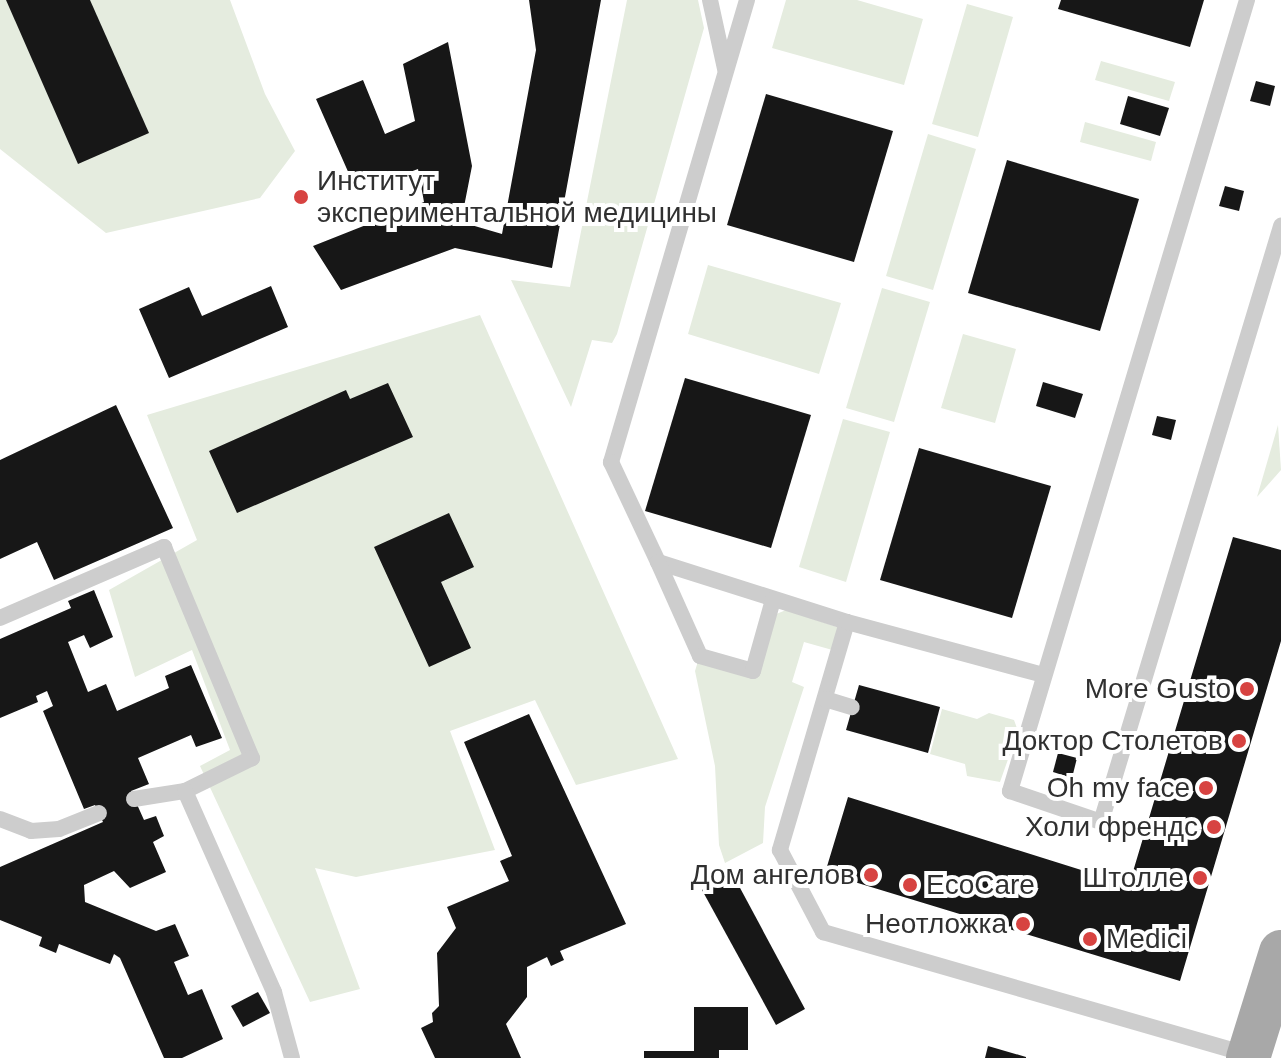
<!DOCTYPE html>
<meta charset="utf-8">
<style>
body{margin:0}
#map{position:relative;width:1281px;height:1058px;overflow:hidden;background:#fff;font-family:Helvetica,sans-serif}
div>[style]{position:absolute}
.green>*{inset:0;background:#e5ecdf}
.building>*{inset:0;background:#171717}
.lane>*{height:16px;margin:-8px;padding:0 8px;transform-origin:8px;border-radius:8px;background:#cdcdcd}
.primary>*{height:44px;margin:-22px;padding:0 22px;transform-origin:22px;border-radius:22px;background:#a8a8a8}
.dots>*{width:22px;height:22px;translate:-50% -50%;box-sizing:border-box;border:4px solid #fff;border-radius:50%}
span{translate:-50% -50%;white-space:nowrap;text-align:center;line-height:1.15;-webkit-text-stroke:8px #fff;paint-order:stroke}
.poi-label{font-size:28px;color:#303030}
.left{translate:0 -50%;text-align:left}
.right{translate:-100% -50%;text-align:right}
</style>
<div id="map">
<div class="green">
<div style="clip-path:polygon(0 0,230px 0,265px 94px,295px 151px,260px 198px,106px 233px,0 149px)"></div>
<div style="clip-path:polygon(627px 0,698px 0,704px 28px,617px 334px,612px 343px,592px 340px,571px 407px,511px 280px,570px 287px)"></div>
<div style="clip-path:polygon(786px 0,857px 0,923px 19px,904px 85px,772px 48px)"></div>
<div style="clip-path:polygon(967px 4px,1013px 17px,978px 137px,932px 124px)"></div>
<div style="clip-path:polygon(1101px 61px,1175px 82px,1169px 101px,1095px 80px)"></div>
<div style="clip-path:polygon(1085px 122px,1156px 142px,1151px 161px,1080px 142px)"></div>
<div style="clip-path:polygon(928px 134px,976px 149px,933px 290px,886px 276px)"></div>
<div style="clip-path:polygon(708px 265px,841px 303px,819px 374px,688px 334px)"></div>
<div style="clip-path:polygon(882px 288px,930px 302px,894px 422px,846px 408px)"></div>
<div style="clip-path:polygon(480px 315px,678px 759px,576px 785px,535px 700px,450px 731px,495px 850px,356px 877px,315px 868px,360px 989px,310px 1002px,200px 766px,230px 750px,192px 650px,135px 677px,109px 590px,197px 540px,147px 415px)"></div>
<div style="clip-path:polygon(963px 334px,1016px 349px,995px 423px,941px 408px)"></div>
<div style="clip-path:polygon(843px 419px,890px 432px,846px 582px,799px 567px)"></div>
<div style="clip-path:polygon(1278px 425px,1281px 470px,1257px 497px)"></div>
<div style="clip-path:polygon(786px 610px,837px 627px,836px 651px,804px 642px,792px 682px,804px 687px,765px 807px,763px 843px,725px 863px,719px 845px,715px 766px,695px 671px,699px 658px,755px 674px,774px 615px)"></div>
<div style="clip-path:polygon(942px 709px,977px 719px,989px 713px,1014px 720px,1018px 731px,1000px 782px,967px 776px,965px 764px,930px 754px)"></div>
</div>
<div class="building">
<div style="clip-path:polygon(6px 0,90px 0,149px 133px,78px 164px)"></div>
<div style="clip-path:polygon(529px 0,601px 0,552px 268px,455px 248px,341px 290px,313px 246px,424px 202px,418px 169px,357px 192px,316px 99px,363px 80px,385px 134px,415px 121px,403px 64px,448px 42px,472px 166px,461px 222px,502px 234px,536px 50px)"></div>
<div style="clip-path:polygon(1061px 0,1204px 0,1190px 47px,1058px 9px)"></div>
<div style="clip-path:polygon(1256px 81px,1275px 86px,1270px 106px,1250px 101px)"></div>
<div style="clip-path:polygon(766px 94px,893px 131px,854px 262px,727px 225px)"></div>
<div style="clip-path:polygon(1128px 96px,1169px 108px,1160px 136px,1120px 124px)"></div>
<div style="clip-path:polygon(1007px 160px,1139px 199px,1100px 331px,968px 293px)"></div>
<div style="clip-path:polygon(1225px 186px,1244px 191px,1239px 211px,1219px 206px)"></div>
<div style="clip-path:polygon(271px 286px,288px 327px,169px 378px,139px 309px,189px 287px,202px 316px)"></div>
<div style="clip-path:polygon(685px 378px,811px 415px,771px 548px,645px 511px)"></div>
<div style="clip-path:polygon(1043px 382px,1083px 394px,1075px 418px,1036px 406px)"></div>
<div style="clip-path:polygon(388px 383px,413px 437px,237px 513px,209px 451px,346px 390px,350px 399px)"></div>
<div style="clip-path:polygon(116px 405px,173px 528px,54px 580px,37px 542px,0 559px,0 460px)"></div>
<div style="clip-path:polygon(1157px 416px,1176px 420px,1171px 440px,1152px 435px)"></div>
<div style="clip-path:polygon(919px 448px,1051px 486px,1012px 618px,880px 580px)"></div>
<div style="clip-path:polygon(449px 513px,474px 567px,441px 582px,471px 648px,429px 667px,374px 547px)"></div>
<div style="clip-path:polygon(1233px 537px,1281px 550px,1281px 641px,1180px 981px,825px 873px,848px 797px,1129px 885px)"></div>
<div style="clip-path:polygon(94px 590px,113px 637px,90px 648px,84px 635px,68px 642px,88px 692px,106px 684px,117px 711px,169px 688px,165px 676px,191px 665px,222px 738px,196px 747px,191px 735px,138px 758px,149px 784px,131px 791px,144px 820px,156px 816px,164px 836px,153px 842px,166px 872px,130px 888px,114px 871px,84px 885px,85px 902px,156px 931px,175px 924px,189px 956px,174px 962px,188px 995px,202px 989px,223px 1039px,182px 1058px,164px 1058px,120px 958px,114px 954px,110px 964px,59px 944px,56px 953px,39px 946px,42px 937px,0 920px,0 867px,103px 822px,95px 805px,84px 809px,43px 711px,53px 706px,47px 691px,36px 696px,38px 702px,0 718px,0 639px,71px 608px,68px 601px)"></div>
<div style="clip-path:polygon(859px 685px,940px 707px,928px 753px,846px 730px)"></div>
<div style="clip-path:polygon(529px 714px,626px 924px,560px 951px,564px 960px,551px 966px,547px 957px,527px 967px,527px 997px,506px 1024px,521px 1058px,435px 1058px,421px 1028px,433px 1022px,432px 1013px,439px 1006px,437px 953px,456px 928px,447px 907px,509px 881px,500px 861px,512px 856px,464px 742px)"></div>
<div style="clip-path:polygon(1058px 753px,1077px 758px,1072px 778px,1053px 772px)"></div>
<div style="clip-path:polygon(732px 873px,805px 1009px,776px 1025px,702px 890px)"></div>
<div style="clip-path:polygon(258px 992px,270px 1013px,243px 1027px,231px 1006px)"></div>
<div style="clip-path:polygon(694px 1007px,748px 1007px,748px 1050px,719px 1050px,719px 1058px,644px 1058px,644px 1051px,694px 1051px)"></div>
<div style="clip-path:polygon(988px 1046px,1026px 1057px,1026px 1058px,985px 1058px)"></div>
</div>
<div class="lane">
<div style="left:710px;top:0;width:71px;rotate:77.7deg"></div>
<div style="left:747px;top:0;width:482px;rotate:106.4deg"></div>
<div style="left:611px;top:462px;width:110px;rotate:64.8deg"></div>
<div style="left:658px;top:562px;width:198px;rotate:17.6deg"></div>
<div style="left:847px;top:622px;width:238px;rotate:106.4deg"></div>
<div style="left:780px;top:850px;width:93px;rotate:62.3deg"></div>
<div style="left:823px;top:932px;width:441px;rotate:16.1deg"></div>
<div style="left:1247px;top:0;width:826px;rotate:106.68deg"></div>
<div style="left:1010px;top:791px;width:96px;rotate:18.8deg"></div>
<div style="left:1101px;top:822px;width:623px;rotate:-73.19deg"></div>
<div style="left:658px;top:562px;width:103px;rotate:65.9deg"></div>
<div style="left:700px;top:656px;width:55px;rotate:15.8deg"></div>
<div style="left:753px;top:671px;width:74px;rotate:-74.3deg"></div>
<div style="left:0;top:618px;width:179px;rotate:-23.4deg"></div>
<div style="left:164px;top:547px;width:229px;rotate:67.4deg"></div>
<div style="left:252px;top:758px;width:75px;rotate:153.8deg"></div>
<div style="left:847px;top:622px;width:203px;rotate:15.1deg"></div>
<div style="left:825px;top:699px;width:28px;rotate:17deg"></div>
<div style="left:134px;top:799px;width:52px;rotate:-8.9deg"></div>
<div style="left:185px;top:791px;width:220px;rotate:66.1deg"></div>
<div style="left:274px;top:992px;width:68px;rotate:74.7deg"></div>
<div style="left:0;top:819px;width:33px;rotate:21deg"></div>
<div style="left:31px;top:831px;width:28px;rotate:-4deg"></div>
<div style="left:59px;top:829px;width:43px;rotate:-21.8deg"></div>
</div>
<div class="primary">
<div style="left:1248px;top:1058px;width:111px;rotate:-72.7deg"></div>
</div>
<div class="dots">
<div style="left:301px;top:197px;background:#d74341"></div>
<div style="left:1247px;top:689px;background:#d74341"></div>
<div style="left:1239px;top:741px;background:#d74341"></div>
<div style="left:1206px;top:788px;background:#d74341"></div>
<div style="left:1214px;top:827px;background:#d74341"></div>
<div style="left:871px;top:875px;background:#d74341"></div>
<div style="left:1200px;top:878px;background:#d74341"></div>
<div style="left:910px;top:885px;background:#d74341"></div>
<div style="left:1023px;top:924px;background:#d74341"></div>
<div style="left:1090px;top:939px;background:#d74341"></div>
</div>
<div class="poi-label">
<span class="left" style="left:317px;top:197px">Институт<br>экспериментальной медицины</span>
<span class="right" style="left:1231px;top:689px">More Gusto</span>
<span class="right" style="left:1223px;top:741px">Доктор Столетов</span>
<span class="right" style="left:1190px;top:788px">Oh my face</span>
<span class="right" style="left:1198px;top:827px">Холи френдс</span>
<span class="right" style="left:855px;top:875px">Дом ангелов</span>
<span class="right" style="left:1184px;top:878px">Штолле</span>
<span class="left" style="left:926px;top:885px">EcoCare</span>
<span class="right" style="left:1007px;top:924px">Неотложка</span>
<span class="left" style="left:1106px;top:939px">Medici</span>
</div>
</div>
